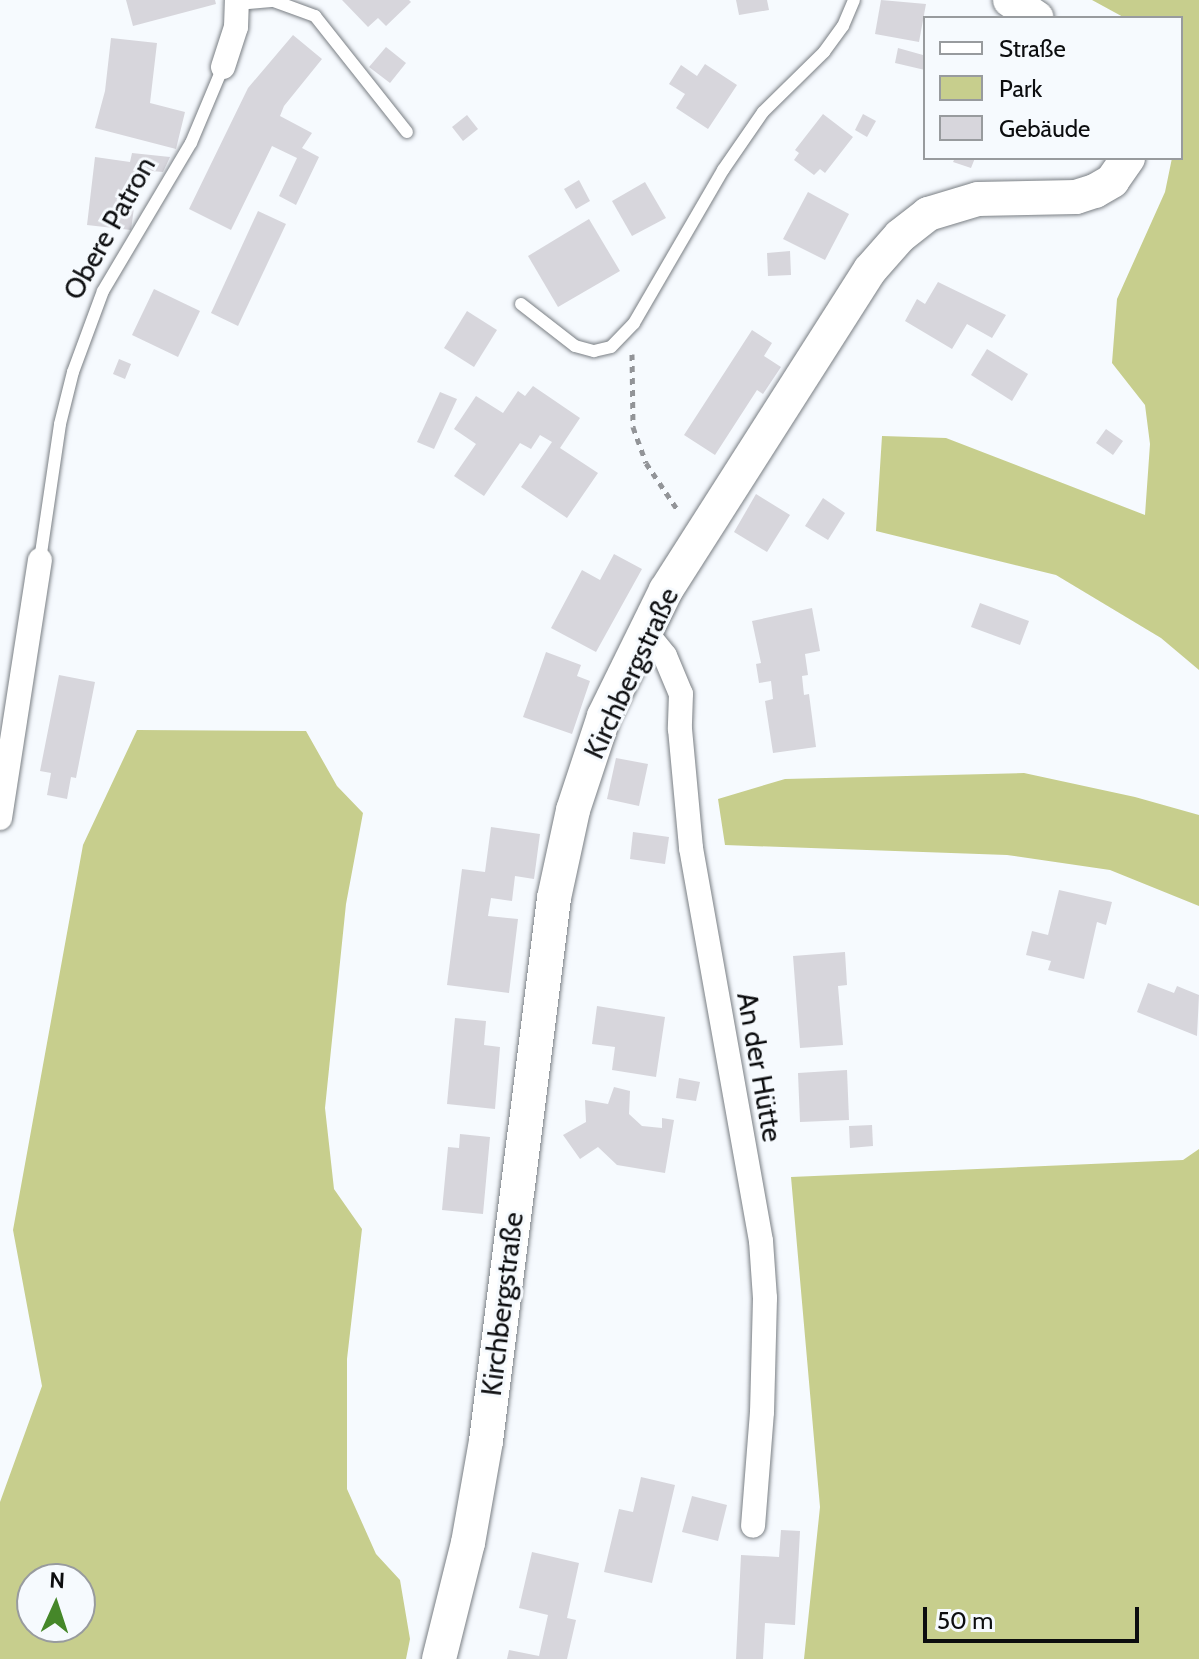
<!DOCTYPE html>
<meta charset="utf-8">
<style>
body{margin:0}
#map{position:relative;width:1199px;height:1659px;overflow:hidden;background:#f6fafe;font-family:Cabin,sans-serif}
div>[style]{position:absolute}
.green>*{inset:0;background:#c7ce8d}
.building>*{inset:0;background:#d7d6dc}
.path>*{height:5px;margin-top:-2.5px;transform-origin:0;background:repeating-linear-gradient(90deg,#929498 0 6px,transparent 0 12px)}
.roads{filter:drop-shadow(0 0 2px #7a7f84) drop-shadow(0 0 2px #7a7f84)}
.lane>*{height:12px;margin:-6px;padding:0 6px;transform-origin:6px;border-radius:6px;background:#fff}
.street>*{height:24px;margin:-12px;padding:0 12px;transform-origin:12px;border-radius:12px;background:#fff}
.secondary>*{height:34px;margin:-17px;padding:0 17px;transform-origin:17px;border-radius:17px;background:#fff}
span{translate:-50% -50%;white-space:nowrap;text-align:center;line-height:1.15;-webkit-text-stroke:6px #f6fafe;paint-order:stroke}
.street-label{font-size:28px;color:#0c0d0f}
.legend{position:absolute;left:923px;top:16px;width:260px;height:144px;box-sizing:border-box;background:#f6fafe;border:2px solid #989b9e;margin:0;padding:10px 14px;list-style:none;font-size:24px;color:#0c0d0f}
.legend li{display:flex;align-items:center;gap:16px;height:40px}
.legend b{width:40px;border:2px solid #989b9e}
.north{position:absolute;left:16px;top:1563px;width:80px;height:80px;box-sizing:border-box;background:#f6fafe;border:2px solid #989b9e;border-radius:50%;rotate:3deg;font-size:22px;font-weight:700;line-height:32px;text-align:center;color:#0c0d0f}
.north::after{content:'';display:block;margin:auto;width:28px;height:36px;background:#458729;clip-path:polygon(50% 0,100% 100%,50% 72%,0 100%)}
.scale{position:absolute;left:923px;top:1607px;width:216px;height:36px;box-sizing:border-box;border:4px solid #0c0d0f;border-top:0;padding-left:10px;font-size:24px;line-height:28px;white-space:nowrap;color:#0c0d0f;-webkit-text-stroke:6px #f6fafe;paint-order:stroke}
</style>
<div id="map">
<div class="green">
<div style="clip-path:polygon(1092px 0,1199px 0,1199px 670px,1161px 638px,1056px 575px,876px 531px,882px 436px,946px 438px,1145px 515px,1150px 444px,1145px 405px,1112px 363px,1117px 299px,1165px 192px,1172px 158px,1181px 158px,1181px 18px,1125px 18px)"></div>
<div style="clip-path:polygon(evenodd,137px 730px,306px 731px,337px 786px,363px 813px,346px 904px,325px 1108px,334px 1189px,362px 1229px,347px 1359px,347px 1489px,376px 1554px,400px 1580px,410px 1639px,406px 1659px,0 1659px,0 1502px,42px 1386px,13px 1230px,83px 845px,137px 730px,32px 1579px,80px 1579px,80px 1627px,32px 1627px,32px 1579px)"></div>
<div style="clip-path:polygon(1024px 773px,1135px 797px,1199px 815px,1199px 906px,1110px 870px,1007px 855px,725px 845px,718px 799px,785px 779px)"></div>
<div style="clip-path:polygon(1199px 1149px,1199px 1659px,804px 1659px,820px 1507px,791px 1177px,1183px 1160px)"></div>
</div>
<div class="building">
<div style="clip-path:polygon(126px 0,215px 0,216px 4px,133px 26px)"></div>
<div style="clip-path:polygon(342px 0,409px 0,411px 2px,386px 26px,378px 18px,368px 27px)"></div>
<div style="clip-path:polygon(736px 0,767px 0,769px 10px,739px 15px)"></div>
<div style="clip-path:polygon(881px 0,926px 4px,919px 42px,875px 34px)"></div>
<div style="clip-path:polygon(293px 35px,322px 59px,284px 106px,280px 116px,312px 133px,302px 148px,319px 157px,296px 205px,279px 196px,297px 158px,272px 146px,231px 230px,189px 209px,248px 88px)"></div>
<div style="clip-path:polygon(111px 38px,157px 43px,150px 103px,185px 112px,176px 149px,95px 128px,105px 91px)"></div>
<div style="clip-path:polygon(386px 47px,406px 63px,390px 83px,369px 67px)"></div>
<div style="clip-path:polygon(898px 48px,923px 55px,925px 49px,925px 70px,895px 63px)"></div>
<div style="clip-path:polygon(705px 64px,737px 85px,708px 129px,676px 108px,685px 94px,669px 84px,681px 65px,697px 76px)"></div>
<div style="clip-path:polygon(823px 114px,853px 137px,825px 173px,820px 169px,814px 175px,794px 160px,799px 153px,795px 150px)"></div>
<div style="clip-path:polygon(863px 114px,876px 121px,867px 137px,855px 130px)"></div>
<div style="clip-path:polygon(467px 115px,478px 129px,463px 141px,452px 127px)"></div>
<div style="clip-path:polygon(132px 153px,170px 157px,163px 172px,139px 170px,131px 230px,87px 225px,95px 157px,130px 162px)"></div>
<div style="clip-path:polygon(955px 158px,975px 158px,971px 168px,953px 162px)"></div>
<div style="clip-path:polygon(579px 180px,590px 201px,576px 209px,564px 189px)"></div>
<div style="clip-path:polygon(645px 182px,666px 218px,632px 236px,612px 201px)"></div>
<div style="clip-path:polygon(808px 192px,849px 214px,825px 260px,783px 239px)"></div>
<div style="clip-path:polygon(258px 211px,286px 224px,238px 326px,211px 313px)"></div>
<div style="clip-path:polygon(589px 219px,620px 271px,558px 307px,528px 256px)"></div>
<div style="clip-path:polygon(790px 251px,791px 275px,768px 276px,767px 253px)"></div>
<div style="clip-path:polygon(938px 282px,1006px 315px,992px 338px,967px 324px,952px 349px,905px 321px,917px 299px,925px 304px)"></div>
<div style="clip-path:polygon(154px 289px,200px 311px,178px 357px,132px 335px)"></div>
<div style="clip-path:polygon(467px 311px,497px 330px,474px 367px,444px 348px)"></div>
<div style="clip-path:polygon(752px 330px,772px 343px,764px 356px,781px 367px,763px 394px,757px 390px,715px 455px,684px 435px)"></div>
<div style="clip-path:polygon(987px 349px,1028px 374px,1012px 401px,971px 375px)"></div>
<div style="clip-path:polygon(119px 359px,131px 364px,125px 379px,113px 374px)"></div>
<div style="clip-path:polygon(533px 386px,580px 418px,560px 448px,598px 473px,567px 518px,521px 487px,552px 442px,540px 435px,531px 449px,520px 443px,484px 496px,454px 476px,476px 444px,454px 429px,476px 396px,503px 413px,518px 391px,525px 396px)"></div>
<div style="clip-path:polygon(440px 392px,457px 399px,434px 449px,417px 442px)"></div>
<div style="clip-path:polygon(1106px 429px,1123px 441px,1113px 455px,1096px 443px)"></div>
<div style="clip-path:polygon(756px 494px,790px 515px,767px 552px,734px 532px)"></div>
<div style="clip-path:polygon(823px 498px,845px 513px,828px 540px,805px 526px)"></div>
<div style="clip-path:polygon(614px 554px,642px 569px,596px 652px,551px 628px,582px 570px,600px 580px)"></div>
<div style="clip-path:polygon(980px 603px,1029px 621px,1020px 645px,971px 627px)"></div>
<div style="clip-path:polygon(812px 608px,820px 651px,805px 654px,808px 675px,802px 676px,804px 695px,809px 694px,816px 747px,773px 753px,765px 701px,773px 699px,771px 681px,759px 683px,756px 664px,761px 663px,752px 621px)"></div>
<div style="clip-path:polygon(546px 652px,581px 665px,577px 676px,590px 681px,572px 734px,523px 717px)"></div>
<div style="clip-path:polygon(59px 675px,95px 682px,76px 778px,71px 777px,67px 799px,47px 795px,51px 773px,40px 771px)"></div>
<div style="clip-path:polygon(616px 758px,648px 764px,639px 806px,607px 799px)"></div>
<div style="clip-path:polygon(491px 827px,540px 834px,534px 879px,515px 876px,512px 901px,491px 898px,488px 916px,518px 919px,509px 993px,447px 985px,462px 869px,485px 872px)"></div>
<div style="clip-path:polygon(633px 832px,669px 837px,665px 864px,630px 859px)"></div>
<div style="clip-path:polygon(1059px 890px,1112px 902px,1106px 925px,1097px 922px,1084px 979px,1048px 970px,1051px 961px,1026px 955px,1032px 931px,1048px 935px)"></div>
<div style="clip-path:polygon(845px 952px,847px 985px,838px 986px,843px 1045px,800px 1048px,793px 956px)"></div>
<div style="clip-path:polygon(1148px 983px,1174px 993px,1177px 986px,1199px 995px,1197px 1036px,1137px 1012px)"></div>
<div style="clip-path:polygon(597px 1006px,665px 1017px,656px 1077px,612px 1070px,615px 1047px,592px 1044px)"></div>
<div style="clip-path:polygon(455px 1018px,486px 1021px,484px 1045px,500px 1047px,495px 1109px,447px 1104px)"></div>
<div style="clip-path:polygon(847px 1070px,849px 1120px,800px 1122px,798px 1073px)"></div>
<div style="clip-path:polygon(679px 1078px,700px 1082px,696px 1101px,676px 1098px)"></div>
<div style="clip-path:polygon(614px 1087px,630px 1091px,629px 1114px,642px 1126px,662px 1128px,662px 1118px,674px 1120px,665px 1173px,617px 1165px,598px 1147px,580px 1159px,563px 1135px,586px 1122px,585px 1100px,608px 1104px)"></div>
<div style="clip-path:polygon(872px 1125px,873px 1146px,850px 1148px,849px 1126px)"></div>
<div style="clip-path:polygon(460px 1134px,490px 1137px,483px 1214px,442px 1210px,448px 1147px,459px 1148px)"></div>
<div style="clip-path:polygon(641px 1477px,675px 1485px,652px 1583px,604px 1572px,619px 1509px,633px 1512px)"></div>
<div style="clip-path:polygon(692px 1496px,727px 1505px,718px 1541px,682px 1532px)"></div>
<div style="clip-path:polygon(781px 1530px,800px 1531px,795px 1625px,765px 1623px,763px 1659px,736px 1659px,741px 1555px,779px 1557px)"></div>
<div style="clip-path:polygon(532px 1552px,579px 1563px,567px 1618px,576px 1620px,567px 1659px,507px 1659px,509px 1650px,539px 1656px,548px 1615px,519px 1608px)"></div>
</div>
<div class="path">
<div style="left:632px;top:354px;width:73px;rotate:89.2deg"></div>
<div style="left:633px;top:427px;width:38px;rotate:70deg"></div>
<div style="left:646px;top:463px;width:59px;rotate:56deg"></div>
</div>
<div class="roads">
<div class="lane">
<div style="left:237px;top:4px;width:37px;rotate:-5deg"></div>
<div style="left:274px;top:1px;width:44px;rotate:20.1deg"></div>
<div style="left:315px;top:16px;width:148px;rotate:51.6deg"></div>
<div style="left:521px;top:304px;width:68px;rotate:37.9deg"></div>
<div style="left:575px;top:346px;width:20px;rotate:15deg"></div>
<div style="left:594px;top:351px;width:17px;rotate:-13deg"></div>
<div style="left:611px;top:347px;width:33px;rotate:-46deg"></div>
<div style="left:634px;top:323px;width:177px;rotate:-59.8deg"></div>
<div style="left:723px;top:170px;width:70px;rotate:-55.4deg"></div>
<div style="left:763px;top:112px;width:86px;rotate:-44.5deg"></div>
<div style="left:824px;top:52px;width:32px;rotate:-54deg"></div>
<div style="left:843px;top:26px;width:28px;rotate:-67deg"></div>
<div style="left:40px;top:560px;width:137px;rotate:-81.6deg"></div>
<div style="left:60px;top:424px;width:54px;rotate:-76deg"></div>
<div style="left:73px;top:372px;width:86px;rotate:-69.7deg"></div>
<div style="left:103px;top:291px;width:172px;rotate:-59.3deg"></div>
<div style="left:191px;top:143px;width:82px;rotate:-67.2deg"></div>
</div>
<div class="street">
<div style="left:223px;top:67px;width:42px;rotate:-72deg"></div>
<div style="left:236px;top:27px;width:27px;rotate:-88deg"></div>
<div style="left:644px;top:630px;width:33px;rotate:51deg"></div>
<div style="left:665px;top:656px;width:41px;rotate:67.2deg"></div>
<div style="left:681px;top:694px;width:35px;rotate:92deg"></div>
<div style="left:680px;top:729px;width:120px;rotate:84.7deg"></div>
<div style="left:691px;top:848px;width:399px;rotate:79.9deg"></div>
<div style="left:761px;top:1241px;width:57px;rotate:86deg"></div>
<div style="left:765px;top:1298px;width:114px;rotate:91.5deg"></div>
<div style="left:762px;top:1412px;width:114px;rotate:94.5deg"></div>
<div style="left:0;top:818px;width:261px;rotate:-81.2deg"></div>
</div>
<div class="secondary">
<div style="left:1010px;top:0;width:32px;rotate:34deg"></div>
<div style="left:439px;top:1659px;width:120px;rotate:-76deg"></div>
<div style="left:468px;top:1543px;width:104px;rotate:-80deg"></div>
<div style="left:486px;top:1441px;width:547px;rotate:-82.86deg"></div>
<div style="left:554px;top:898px;width:90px;rotate:-77.8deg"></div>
<div style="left:573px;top:810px;width:99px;rotate:-71.7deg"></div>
<div style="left:604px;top:716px;width:140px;rotate:-63.8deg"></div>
<div style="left:666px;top:590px;width:379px;rotate:-57.5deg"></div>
<div style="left:870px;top:270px;width:45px;rotate:-48.6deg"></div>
<div style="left:900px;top:236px;width:36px;rotate:-38deg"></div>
<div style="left:928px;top:214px;width:52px;rotate:-16.7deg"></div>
<div style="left:978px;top:199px;width:98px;rotate:-1.2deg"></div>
<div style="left:1076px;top:197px;width:20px;rotate:-18deg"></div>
<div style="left:1095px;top:191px;width:20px;rotate:-30deg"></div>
<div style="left:1112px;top:181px;width:28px;rotate:-55deg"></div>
</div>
</div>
<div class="street-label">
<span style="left:109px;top:228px;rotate:-61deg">Obere Patron</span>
<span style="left:631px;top:673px;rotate:-65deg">Kirchbergstraße</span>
<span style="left:760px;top:1067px;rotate:80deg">An der Hütte</span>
<span style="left:502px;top:1304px;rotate:-83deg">Kirchbergstraße</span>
</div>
<ul class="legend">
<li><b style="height:10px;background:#fff"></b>Straße</li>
<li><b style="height:22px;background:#c7ce8d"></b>Park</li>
<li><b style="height:22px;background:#d7d6dc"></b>Gebäude</li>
</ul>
<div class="north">N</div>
<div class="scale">50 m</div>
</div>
